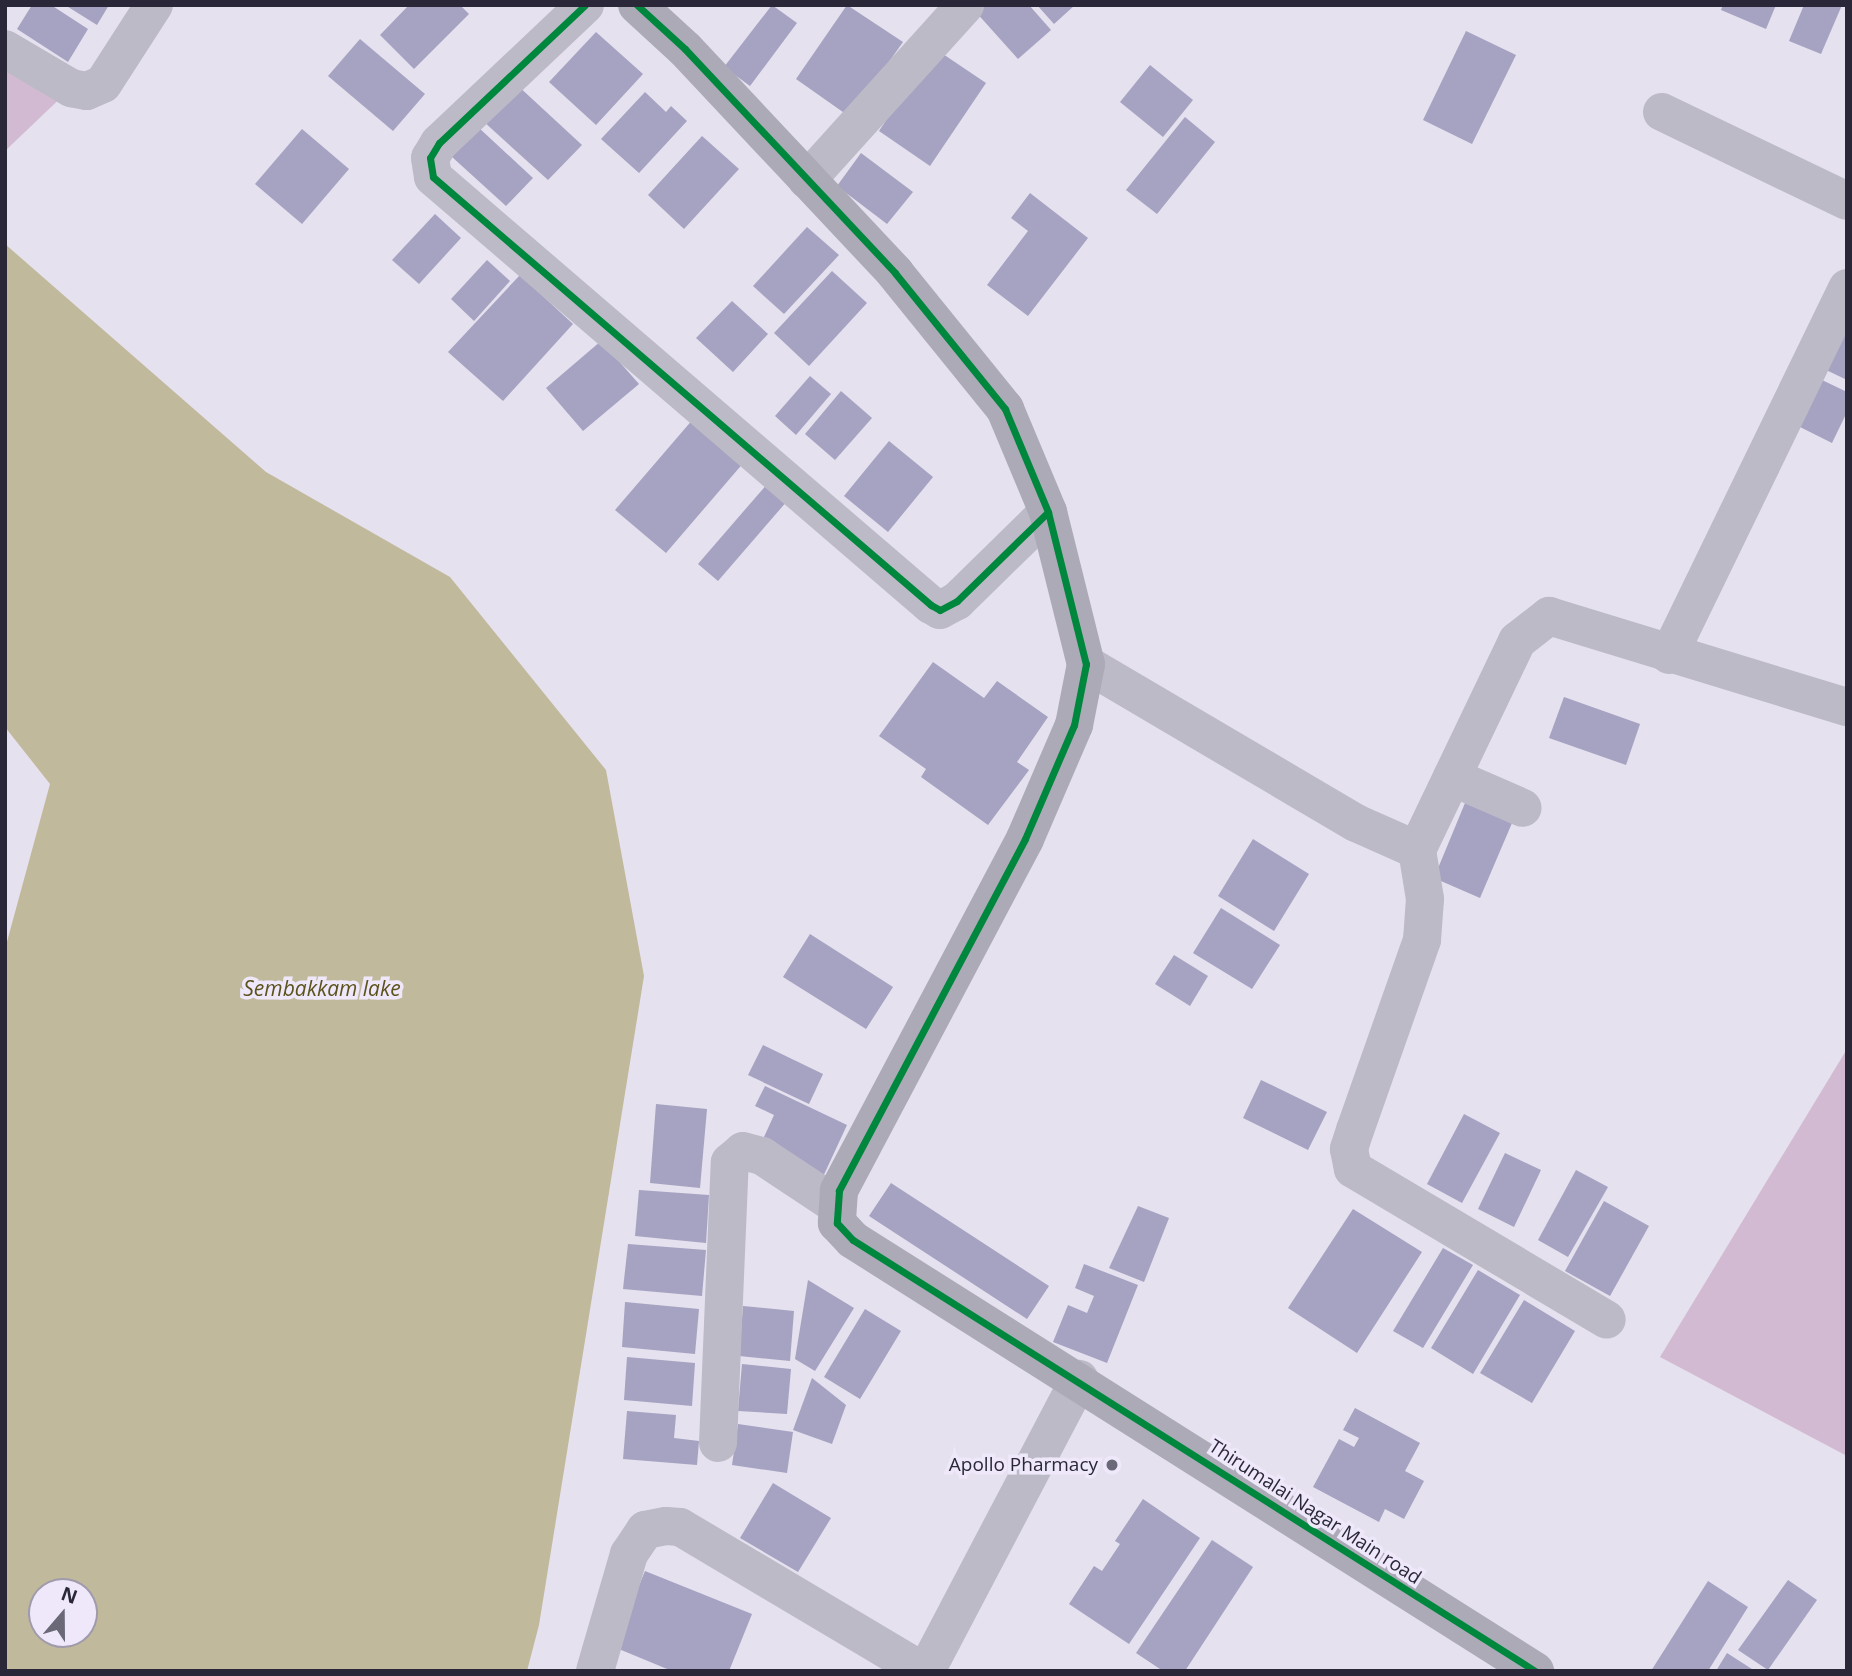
<!DOCTYPE html>
<style>
body{margin:0}
#map{position:relative;width:1852px;height:1676px;overflow:hidden;background:#e5e1ee;font-family:"Open Sans",sans-serif}
div>[style]{position:absolute}
.green>*{inset:0;background:#d2bad3}
.water>*{inset:0;background:#c1b99c}
.building>*{inset:0;background:#a5a2c2}
.street>*{height:38px;margin:-19px;padding:0 19px;transform-origin:19px;border-radius:19px;background:#bdbac7}
.secondary>*{height:38px;margin:-19px;padding:0 19px;transform-origin:19px;border-radius:19px;background:#adaab8}
.cycleway>*{height:7px;margin:-3.5px;padding:0 3.5px;transform-origin:3.5px;border-radius:3.5px;background:#00873e}
.dots>*{width:19px;height:19px;translate:-50% -50%;box-sizing:border-box;border:4px solid #eee8fa;border-radius:50%}
span{translate:-50% -50%;white-space:nowrap;text-align:center;line-height:1.15;-webkit-text-stroke:7px #eee8fa;paint-order:stroke}
.poi-label{font-size:19px;color:#2a2838}
.right{translate:-100% -50%;text-align:right}
.street-label{font-size:19px;color:#2a2838}
.water-label{font-size:21px;color:#5b521c;font-style:italic}
.frame{position:absolute;inset:0;border:7px solid #2a2838;pointer-events:none}
.north{position:absolute;left:28px;top:1578px;width:70px;height:70px;box-sizing:border-box;background:#eee8fa;border:2px solid #a09bac;border-radius:50%;rotate:20deg;font-size:19px;font-weight:700;line-height:28px;text-align:center;color:#2a2838}
.north::after{content:'';display:block;margin:auto;width:24px;height:32px;background:#6b6978;clip-path:polygon(50% 0,100% 100%,50% 72%,0 100%)}
</style>
<div id="map">
<div class="green">
<div style="clip-path:polygon(5px 49px,71px 88px,5px 151px)"></div>
<div style="clip-path:polygon(1847px 1049px,1847px 1456px,1660px 1357px)"></div>
</div>
<div class="water">
<div style="clip-path:polygon(evenodd,5px 244px,266px 472px,450px 577px,606px 770px,644px 976px,539px 1625px,527px 1671px,5px 1671px,5px 949px,50px 784px,5px 727px,5px 244px,42px 1592px,84px 1592px,84px 1634px,42px 1634px,42px 1592px)"></div>
</div>
<div class="building">
<div style="clip-path:polygon(32px 5px,51px 5px,88px 29px,68px 62px,17px 29px)"></div>
<div style="clip-path:polygon(65px 5px,109px 5px,97px 25px)"></div>
<div style="clip-path:polygon(409px 5px,460px 5px,469px 14px,414px 69px,380px 35px)"></div>
<div style="clip-path:polygon(772px 5px,797px 23px,750px 86px,724px 67px)"></div>
<div style="clip-path:polygon(847px 5px,903px 42px,850px 117px,796px 79px)"></div>
<div style="clip-path:polygon(982px 5px,1029px 5px,1051px 30px,1018px 59px,975px 11px)"></div>
<div style="clip-path:polygon(1037px 5px,1075px 5px,1054px 24px)"></div>
<div style="clip-path:polygon(1723px 5px,1776px 5px,1766px 29px,1721px 10px)"></div>
<div style="clip-path:polygon(1804px 5px,1842px 5px,1821px 54px,1789px 41px)"></div>
<div style="clip-path:polygon(1466px 31px,1516px 55px,1472px 144px,1423px 120px)"></div>
<div style="clip-path:polygon(596px 32px,643px 74px,596px 125px,549px 82px)"></div>
<div style="clip-path:polygon(360px 39px,425px 94px,393px 131px,328px 76px)"></div>
<div style="clip-path:polygon(934px 48px,986px 83px,930px 166px,879px 131px)"></div>
<div style="clip-path:polygon(1150px 65px,1193px 100px,1163px 137px,1120px 102px)"></div>
<div style="clip-path:polygon(516px 84px,582px 145px,548px 180px,483px 121px)"></div>
<div style="clip-path:polygon(645px 92px,666px 112px,671px 106px,687px 121px,639px 173px,601px 139px)"></div>
<div style="clip-path:polygon(1185px 117px,1215px 142px,1157px 214px,1126px 190px)"></div>
<div style="clip-path:polygon(478px 127px,533px 178px,506px 206px,451px 156px)"></div>
<div style="clip-path:polygon(302px 129px,349px 169px,302px 224px,255px 184px)"></div>
<div style="clip-path:polygon(702px 136px,739px 169px,684px 229px,648px 195px)"></div>
<div style="clip-path:polygon(861px 153px,913px 192px,887px 224px,837px 186px)"></div>
<div style="clip-path:polygon(1030px 193px,1088px 238px,1028px 316px,987px 285px,1028px 231px,1011px 218px)"></div>
<div style="clip-path:polygon(435px 214px,461px 238px,419px 284px,392px 260px)"></div>
<div style="clip-path:polygon(807px 227px,839px 255px,784px 314px,753px 286px)"></div>
<div style="clip-path:polygon(487px 260px,510px 281px,474px 321px,451px 299px)"></div>
<div style="clip-path:polygon(832px 271px,867px 303px,809px 366px,774px 333px)"></div>
<div style="clip-path:polygon(520px 275px,573px 324px,503px 401px,448px 352px)"></div>
<div style="clip-path:polygon(732px 301px,768px 334px,733px 372px,696px 338px)"></div>
<div style="clip-path:polygon(1847px 318px,1847px 380px,1822px 368px)"></div>
<div style="clip-path:polygon(601px 341px,639px 384px,583px 431px,546px 388px)"></div>
<div style="clip-path:polygon(810px 376px,831px 394px,796px 435px,775px 416px)"></div>
<div style="clip-path:polygon(1822px 380px,1847px 392px,1847px 412px,1832px 443px,1800px 427px)"></div>
<div style="clip-path:polygon(841px 391px,872px 418px,835px 460px,805px 434px)"></div>
<div style="clip-path:polygon(694px 418px,745px 461px,666px 553px,615px 510px)"></div>
<div style="clip-path:polygon(889px 441px,933px 477px,888px 532px,844px 496px)"></div>
<div style="clip-path:polygon(768px 483px,788px 500px,718px 581px,698px 564px)"></div>
<div style="clip-path:polygon(933px 662px,984px 698px,997px 681px,1048px 717px,1017px 762px,1029px 770px,988px 825px,921px 777px,926px 769px,879px 736px)"></div>
<div style="clip-path:polygon(1564px 697px,1640px 724px,1626px 765px,1549px 738px)"></div>
<div style="clip-path:polygon(1465px 803px,1512px 823px,1480px 898px,1434px 878px)"></div>
<div style="clip-path:polygon(1253px 839px,1309px 874px,1274px 931px,1218px 896px)"></div>
<div style="clip-path:polygon(1221px 908px,1280px 945px,1252px 989px,1193px 953px)"></div>
<div style="clip-path:polygon(810px 934px,893px 987px,866px 1029px,783px 977px)"></div>
<div style="clip-path:polygon(1174px 955px,1208px 976px,1190px 1006px,1155px 984px)"></div>
<div style="clip-path:polygon(763px 1045px,823px 1074px,809px 1104px,748px 1075px)"></div>
<div style="clip-path:polygon(1261px 1080px,1327px 1112px,1308px 1150px,1243px 1118px)"></div>
<div style="clip-path:polygon(765px 1086px,847px 1125px,821px 1181px,764px 1137px,774px 1115px,755px 1106px)"></div>
<div style="clip-path:polygon(656px 1104px,707px 1109px,700px 1188px,650px 1183px)"></div>
<div style="clip-path:polygon(1464px 1114px,1500px 1133px,1462px 1203px,1427px 1184px)"></div>
<div style="clip-path:polygon(1505px 1153px,1541px 1170px,1514px 1227px,1478px 1209px)"></div>
<div style="clip-path:polygon(1576px 1170px,1608px 1187px,1568px 1257px,1538px 1240px)"></div>
<div style="clip-path:polygon(891px 1183px,1049px 1286px,1027px 1319px,869px 1216px)"></div>
<div style="clip-path:polygon(639px 1190px,709px 1195px,706px 1243px,635px 1236px)"></div>
<div style="clip-path:polygon(1604px 1201px,1649px 1226px,1610px 1296px,1565px 1271px)"></div>
<div style="clip-path:polygon(1138px 1206px,1169px 1218px,1144px 1282px,1109px 1268px)"></div>
<div style="clip-path:polygon(1353px 1209px,1422px 1252px,1357px 1353px,1288px 1308px)"></div>
<div style="clip-path:polygon(628px 1244px,706px 1250px,702px 1296px,623px 1289px)"></div>
<div style="clip-path:polygon(1443px 1248px,1473px 1265px,1423px 1348px,1393px 1331px)"></div>
<div style="clip-path:polygon(1084px 1264px,1138px 1285px,1107px 1363px,1053px 1342px,1068px 1305px,1087px 1313px,1094px 1296px,1075px 1288px)"></div>
<div style="clip-path:polygon(1478px 1270px,1520px 1295px,1473px 1374px,1431px 1348px)"></div>
<div style="clip-path:polygon(808px 1280px,854px 1308px,815px 1371px,795px 1359px)"></div>
<div style="clip-path:polygon(1524px 1300px,1575px 1331px,1532px 1403px,1480px 1373px)"></div>
<div style="clip-path:polygon(625px 1302px,699px 1309px,695px 1354px,622px 1347px)"></div>
<div style="clip-path:polygon(743px 1306px,794px 1311px,790px 1361px,739px 1356px)"></div>
<div style="clip-path:polygon(865px 1309px,901px 1331px,860px 1399px,824px 1377px)"></div>
<div style="clip-path:polygon(627px 1357px,695px 1363px,692px 1406px,624px 1400px)"></div>
<div style="clip-path:polygon(742px 1364px,791px 1369px,787px 1414px,738px 1411px)"></div>
<div style="clip-path:polygon(812px 1378px,846px 1405px,832px 1444px,793px 1430px)"></div>
<div style="clip-path:polygon(1355px 1408px,1420px 1443px,1405px 1471px,1424px 1481px,1404px 1519px,1385px 1509px,1379px 1522px,1313px 1487px,1339px 1439px,1354px 1447px,1359px 1438px,1343px 1430px)"></div>
<div style="clip-path:polygon(627px 1411px,676px 1415px,674px 1438px,699px 1441px,697px 1465px,623px 1459px)"></div>
<div style="clip-path:polygon(738px 1424px,793px 1432px,787px 1473px,732px 1465px)"></div>
<div style="clip-path:polygon(773px 1483px,831px 1518px,798px 1572px,740px 1538px)"></div>
<div style="clip-path:polygon(1143px 1499px,1200px 1538px,1129px 1644px,1069px 1604px,1094px 1566px,1102px 1571px,1120px 1544px,1115px 1541px)"></div>
<div style="clip-path:polygon(1212px 1540px,1253px 1567px,1185px 1671px,1163px 1671px,1136px 1653px)"></div>
<div style="clip-path:polygon(645px 1571px,752px 1614px,729px 1671px,672px 1671px,614px 1647px)"></div>
<div style="clip-path:polygon(1788px 1580px,1817px 1600px,1768px 1670px,1738px 1650px)"></div>
<div style="clip-path:polygon(1708px 1581px,1748px 1607px,1708px 1671px,1651px 1671px)"></div>
<div style="clip-path:polygon(1727px 1653px,1755px 1671px,1716px 1671px)"></div>
</div>
<div class="street">
<div style="left:585px;top:5px;width:201px;rotate:136.6deg"></div>
<div style="left:439px;top:143px;width:17px;rotate:121deg"></div>
<div style="left:430px;top:158px;width:19px;rotate:81deg"></div>
<div style="left:433px;top:177px;width:657px;rotate:40.68deg"></div>
<div style="left:931px;top:605px;width:10px;rotate:29deg"></div>
<div style="left:940px;top:610px;width:19px;rotate:-28deg"></div>
<div style="left:957px;top:601px;width:127px;rotate:-44.4deg"></div>
<div style="left:5px;top:49px;width:77px;rotate:30.6deg"></div>
<div style="left:71px;top:88px;width:16px;rotate:11deg"></div>
<div style="left:87px;top:91px;width:17px;rotate:-24deg"></div>
<div style="left:103px;top:84px;width:94px;rotate:-57.2deg"></div>
<div style="left:1662px;top:112px;width:205px;rotate:25.7deg"></div>
<div style="left:807px;top:180px;width:236px;rotate:-47.9deg"></div>
<div style="left:1669px;top:655px;width:408px;rotate:-64.1deg"></div>
<div style="left:1086px;top:664px;width:313px;rotate:30.5deg"></div>
<div style="left:1356px;top:823px;width:67px;rotate:23.9deg"></div>
<div style="left:1417px;top:850px;width:232px;rotate:-64.4deg"></div>
<div style="left:1517px;top:641px;width:41px;rotate:-38deg"></div>
<div style="left:1549px;top:616px;width:312px;rotate:17deg"></div>
<div style="left:1452px;top:777px;width:77px;rotate:23.6deg"></div>
<div style="left:1417px;top:850px;width:50px;rotate:80.7deg"></div>
<div style="left:1425px;top:899px;width:41px;rotate:94.2deg"></div>
<div style="left:1422px;top:940px;width:201px;rotate:109.4deg"></div>
<div style="left:1355px;top:1130px;width:20px;rotate:108deg"></div>
<div style="left:1349px;top:1149px;width:20px;rotate:79deg"></div>
<div style="left:1353px;top:1169px;width:295px;rotate:30.7deg"></div>
<div style="left:718px;top:1443px;width:281px;rotate:-87.6deg"></div>
<div style="left:730px;top:1162px;width:17px;rotate:-40deg"></div>
<div style="left:743px;top:1151px;width:20px;rotate:15deg"></div>
<div style="left:762px;top:1156px;width:89px;rotate:33.5deg"></div>
<div style="left:595px;top:1671px;width:122px;rotate:-73.8deg"></div>
<div style="left:629px;top:1554px;width:29px;rotate:-56deg"></div>
<div style="left:645px;top:1530px;width:21px;rotate:-11deg"></div>
<div style="left:666px;top:1526px;width:14px;rotate:4deg"></div>
<div style="left:680px;top:1527px;width:282px;rotate:30.7deg"></div>
<div style="left:926px;top:1671px;width:330px;rotate:-62.3deg"></div>
</div>
<div class="secondary">
<div style="left:637px;top:5px;width:65px;rotate:42.5deg"></div>
<div style="left:685px;top:49px;width:307px;rotate:46.8deg"></div>
<div style="left:895px;top:273px;width:175px;rotate:51deg"></div>
<div style="left:1005px;top:409px;width:112px;rotate:67.3deg"></div>
<div style="left:1048px;top:512px;width:157px;rotate:76deg"></div>
<div style="left:1086px;top:664px;width:62px;rotate:101.1deg"></div>
<div style="left:1074px;top:725px;width:124px;rotate:113.3deg"></div>
<div style="left:1025px;top:839px;width:398px;rotate:117.9deg"></div>
<div style="left:839px;top:1191px;width:32px;rotate:94deg"></div>
<div style="left:837px;top:1223px;width:23px;rotate:47deg"></div>
<div style="left:853px;top:1240px;width:807px;rotate:32.29deg"></div>
</div>
<div class="cycleway">
<div style="left:585px;top:5px;width:201px;rotate:136.6deg"></div>
<div style="left:439px;top:143px;width:17px;rotate:121deg"></div>
<div style="left:430px;top:158px;width:19px;rotate:81deg"></div>
<div style="left:433px;top:177px;width:657px;rotate:40.68deg"></div>
<div style="left:931px;top:605px;width:10px;rotate:29deg"></div>
<div style="left:940px;top:610px;width:19px;rotate:-28deg"></div>
<div style="left:957px;top:601px;width:127px;rotate:-44.4deg"></div>
<div style="left:637px;top:5px;width:65px;rotate:42.5deg"></div>
<div style="left:685px;top:49px;width:307px;rotate:46.8deg"></div>
<div style="left:895px;top:273px;width:175px;rotate:51deg"></div>
<div style="left:1005px;top:409px;width:112px;rotate:67.3deg"></div>
<div style="left:1048px;top:512px;width:157px;rotate:76deg"></div>
<div style="left:1086px;top:664px;width:62px;rotate:101.1deg"></div>
<div style="left:1074px;top:725px;width:124px;rotate:113.3deg"></div>
<div style="left:1025px;top:839px;width:398px;rotate:117.9deg"></div>
<div style="left:839px;top:1191px;width:32px;rotate:94deg"></div>
<div style="left:837px;top:1223px;width:23px;rotate:47deg"></div>
<div style="left:853px;top:1240px;width:807px;rotate:32.29deg"></div>
</div>
<div class="dots">
<div style="left:1112px;top:1465px;background:#6b6978"></div>
</div>
<div class="poi-label">
<span class="right" style="left:1098px;top:1465px">Apollo Pharmacy</span>
</div>
<div class="street-label">
<span style="left:1315px;top:1512px;rotate:33deg">Thirumalai Nagar Main road</span>
</div>
<div class="water-label">
<span style="left:322px;top:988px">Sembakkam lake</span>
</div>
<div class="frame"></div>
<div class="north">N</div>
</div>
